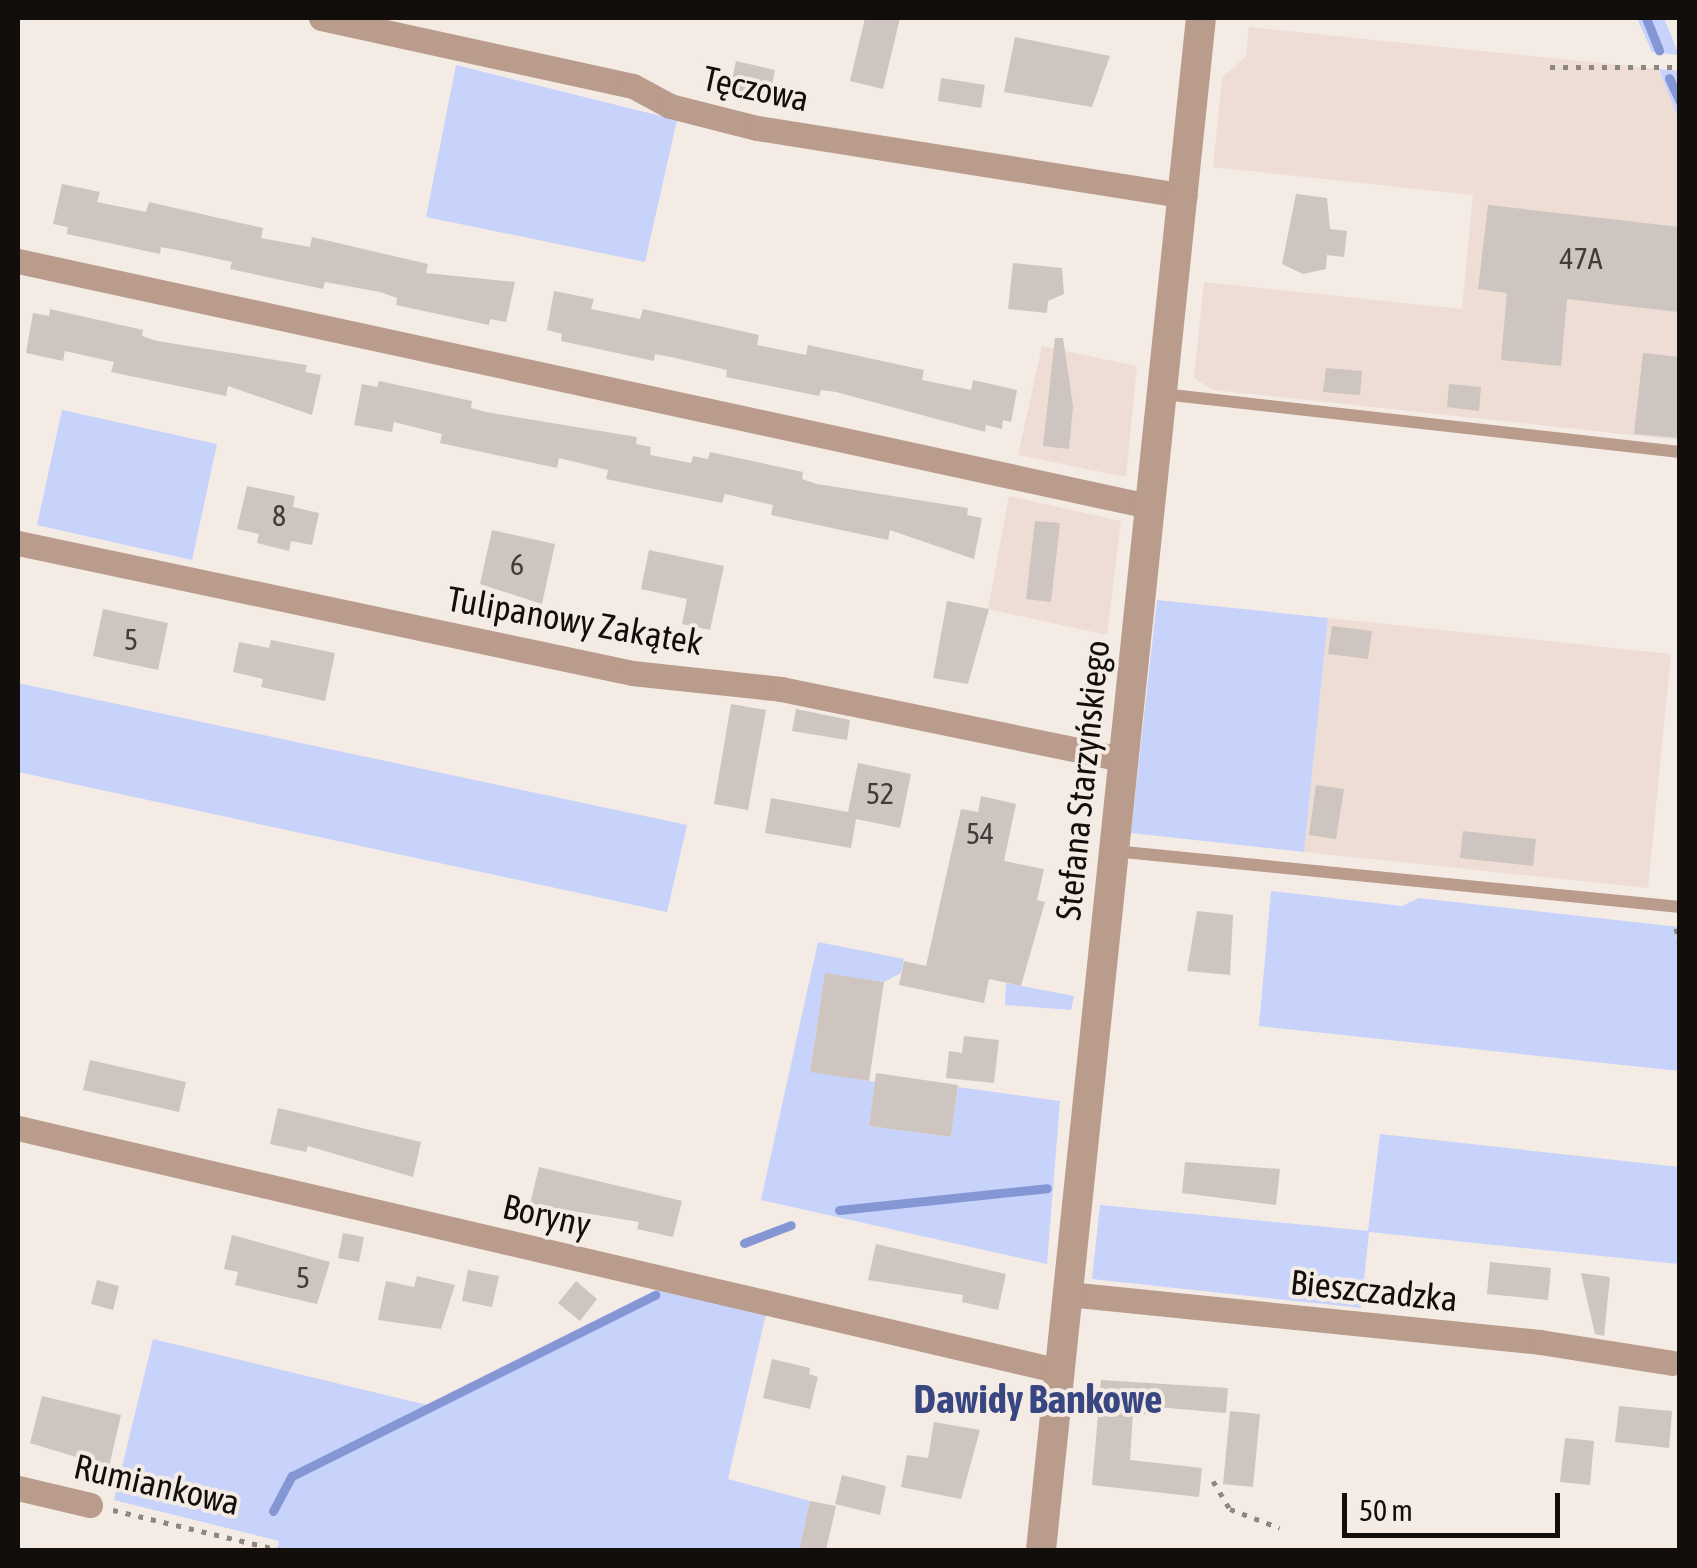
<!DOCTYPE html>
<meta charset="utf-8">
<style>
body{margin:0}
#map{position:relative;width:1697px;height:1568px;overflow:hidden;background:#f4ebe5;font-family:"Asap Condensed",sans-serif}
div>[style]{position:absolute}
.built>*{inset:0;background:#eeddd4}
.green>*{inset:0;background:#c7d3fb}
.stream>*{height:9px;margin:-4.5px;padding:0 4.5px;transform-origin:4.5px;border-radius:4.5px;background:#8496d4}
.building>*{inset:0;background:#cec5c0}
.path>*{height:5px;margin-top:-2.5px;transform-origin:0;background:repeating-linear-gradient(90deg,#8d8783 0 5px,transparent 0 13px)}
.service>*{height:12px;margin:-6px;padding:0 6px;transform-origin:6px;border-radius:6px;background:#b99c8c}
.minor>*{height:25px;margin:-12.5px;padding:0 12.5px;transform-origin:12.5px;border-radius:12.5px;background:#b99c8c}
.tertiary>*{height:30px;margin:-15px;padding:0 15px;transform-origin:15px;border-radius:15px;background:#b99c8c}
span{translate:-50% -50%;white-space:nowrap;text-align:center;line-height:1.15;-webkit-text-stroke:8px #f4ebe5;paint-order:stroke}
.number-label{font-size:30px;color:#403c39}
.number-label span{-webkit-text-stroke-width:0}
.street-label{font-size:35px;color:#110e0c}
.quarter-label{font-size:40px;color:#384681;font-weight:700}
.frame{position:absolute;inset:0;border:20px solid #110e0c;pointer-events:none}
.scale{position:absolute;left:1342px;top:1493px;width:218px;height:45px;box-sizing:border-box;border:5px solid #110e0c;border-top:0;padding-left:12px;font-size:30px;line-height:35px;white-space:nowrap;color:#110e0c;-webkit-text-stroke:8px #f4ebe5;paint-order:stroke}
</style>
<div id="map">
<div class="built">
<div style="clip-path:polygon(1249px 27px,1659px 69px,1679px 121px,1679px 440px,1213px 390px,1194px 378px,1204px 282px,1462px 309px,1473px 195px,1213px 167px,1222px 78px,1246px 56px)"></div>
<div style="clip-path:polygon(1042px 346px,1137px 366px,1126px 477px,1018px 455px)"></div>
<div style="clip-path:polygon(1009px 496px,1121px 521px,1107px 635px,988px 609px)"></div>
<div style="clip-path:polygon(1328px 618px,1671px 654px,1648px 888px,1304px 852px)"></div>
</div>
<div class="green">
<div style="clip-path:polygon(1637px 18px,1664px 18px,1679px 55px,1652px 52px)"></div>
<div style="clip-path:polygon(456px 65px,677px 120px,645px 262px,426px 217px)"></div>
<div style="clip-path:polygon(1659px 69px,1679px 71px,1679px 121px)"></div>
<div style="clip-path:polygon(62px 410px,217px 444px,192px 560px,37px 525px)"></div>
<div style="clip-path:polygon(1157px 600px,1328px 618px,1304px 852px,1131px 833px)"></div>
<div style="clip-path:polygon(18px 683px,687px 825px,667px 912px,18px 772px)"></div>
<div style="clip-path:polygon(1271px 891px,1402px 906px,1419px 898px,1679px 927px,1679px 1071px,1259px 1026px)"></div>
<div style="clip-path:polygon(818px 942px,904px 959px,901px 973px,884px 982px,825px 974px,810px 1071px,875px 1082px,869px 1126px,951px 1137px,958px 1087px,1060px 1101px,1047px 1264px,761px 1200px)"></div>
<div style="clip-path:polygon(1006px 983px,1074px 996px,1071px 1010px,1005px 1005px)"></div>
<div style="clip-path:polygon(1380px 1134px,1679px 1167px,1679px 1264px,1369px 1232px,1361px 1308px,1092px 1279px,1100px 1205px,1368px 1231px)"></div>
<div style="clip-path:polygon(658px 1289px,766px 1314px,728px 1479px,810px 1501px,799px 1550px,277px 1550px,279px 1541px,114px 1500px,153px 1339px,427px 1405px)"></div>
</div>
<div class="stream">
<div style="left:1646px;top:18px;width:35px;rotate:68deg"></div>
<div style="left:1669px;top:78px;width:26px;rotate:65deg"></div>
<div style="left:839px;top:1210px;width:209px;rotate:-6deg"></div>
<div style="left:744px;top:1243px;width:50px;rotate:-21deg"></div>
<div style="left:273px;top:1511px;width:40px;rotate:-62deg"></div>
<div style="left:292px;top:1476px;width:406px;rotate:-26.5deg"></div>
</div>
<div class="building">
<div style="clip-path:polygon(865px 18px,900px 18px,883px 89px,850px 81px)"></div>
<div style="clip-path:polygon(1015px 37px,1110px 56px,1092px 107px,1004px 92px)"></div>
<div style="clip-path:polygon(736px 61px,775px 70px,769px 99px,730px 90px)"></div>
<div style="clip-path:polygon(941px 78px,985px 85px,981px 108px,938px 101px)"></div>
<div style="clip-path:polygon(62px 184px,100px 192px,97px 202px,146px 212px,149px 202px,263px 228px,261px 238px,310px 247px,312px 237px,428px 264px,426px 273px,515px 282px,506px 322px,490px 319px,489px 325px,396px 305px,397px 298px,380px 292px,325px 282px,323px 289px,230px 269px,232px 262px,177px 250px,161px 247px,160px 254px,67px 234px,68px 227px,53px 224px)"></div>
<div style="clip-path:polygon(1296px 194px,1327px 198px,1330px 229px,1347px 231px,1344px 257px,1327px 255px,1326px 269px,1303px 274px,1282px 264px)"></div>
<div style="clip-path:polygon(1488px 205px,1680px 227px,1678px 312px,1567px 299px,1561px 366px,1501px 360px,1507px 293px,1478px 289px)"></div>
<div style="clip-path:polygon(1013px 263px,1062px 268px,1064px 294px,1048px 301px,1047px 313px,1008px 309px)"></div>
<div style="clip-path:polygon(554px 291px,594px 299px,591px 309px,640px 319px,643px 309px,759px 335px,757px 345px,806px 355px,808px 345px,924px 370px,922px 380px,971px 390px,973px 380px,1017px 390px,1011px 422px,1003px 420px,1002px 429px,986px 425px,985px 432px,836px 392px,821px 390px,819px 396px,726px 377px,727px 370px,671px 357px,655px 354px,654px 361px,561px 341px,562px 334px,547px 330px)"></div>
<div style="clip-path:polygon(50px 309px,143px 330px,142px 336px,157px 341px,307px 365px,305px 372px,321px 375px,312px 415px,228px 386px,226px 396px,111px 372px,114px 362px,65px 351px,63px 361px,26px 353px,33px 313px,49px 316px)"></div>
<div style="clip-path:polygon(1055px 338px,1063px 338px,1073px 406px,1069px 449px,1043px 446px)"></div>
<div style="clip-path:polygon(1643px 353px,1680px 357px,1680px 438px,1634px 434px)"></div>
<div style="clip-path:polygon(1326px 368px,1362px 371px,1360px 395px,1323px 392px)"></div>
<div style="clip-path:polygon(379px 381px,472px 401px,471px 408px,486px 412px,637px 437px,636px 444px,651px 447px,650px 455px,691px 463px,693px 456px,708px 459px,710px 452px,803px 472px,802px 479px,817px 484px,968px 508px,967px 515px,982px 518px,974px 559px,890px 530px,888px 540px,771px 515px,773px 505px,725px 494px,722px 503px,606px 479px,608px 470px,559px 458px,557px 468px,440px 443px,442px 434px,394px 422px,392px 432px,354px 425px,362px 384px,377px 387px)"></div>
<div style="clip-path:polygon(1449px 384px,1481px 387px,1479px 411px,1447px 407px)"></div>
<div style="clip-path:polygon(247px 486px,295px 496px,293px 507px,319px 513px,312px 545px,291px 541px,289px 551px,257px 543px,259px 534px,237px 529px)"></div>
<div style="clip-path:polygon(1035px 521px,1060px 523px,1051px 602px,1026px 599px)"></div>
<div style="clip-path:polygon(492px 530px,555px 544px,542px 604px,480px 584px)"></div>
<div style="clip-path:polygon(649px 550px,724px 566px,710px 630px,682px 624px,687px 599px,641px 589px)"></div>
<div style="clip-path:polygon(947px 601px,989px 609px,968px 684px,933px 678px)"></div>
<div style="clip-path:polygon(103px 609px,168px 623px,158px 670px,93px 656px)"></div>
<div style="clip-path:polygon(1332px 626px,1372px 631px,1368px 659px,1328px 654px)"></div>
<div style="clip-path:polygon(271px 640px,335px 653px,325px 701px,261px 687px,263px 679px,233px 672px,239px 642px,269px 648px)"></div>
<div style="clip-path:polygon(731px 704px,766px 710px,748px 810px,714px 804px)"></div>
<div style="clip-path:polygon(796px 709px,850px 720px,847px 740px,792px 731px)"></div>
<div style="clip-path:polygon(858px 763px,911px 774px,900px 828px,856px 819px,851px 848px,765px 833px,771px 798px,848px 812px)"></div>
<div style="clip-path:polygon(1316px 785px,1344px 789px,1336px 839px,1309px 835px)"></div>
<div style="clip-path:polygon(981px 796px,1016px 804px,1004px 861px,1044px 869px,1037px 900px,1045px 902px,1021px 986px,989px 979px,984px 1003px,899px 985px,904px 961px,926px 966px,961px 809px,978px 812px)"></div>
<div style="clip-path:polygon(1463px 831px,1536px 839px,1533px 866px,1460px 858px)"></div>
<div style="clip-path:polygon(1197px 911px,1233px 915px,1230px 975px,1187px 971px)"></div>
<div style="clip-path:polygon(825px 973px,884px 982px,869px 1081px,810px 1072px)"></div>
<div style="clip-path:polygon(964px 1036px,999px 1040px,994px 1083px,946px 1078px,949px 1051px,962px 1053px)"></div>
<div style="clip-path:polygon(90px 1060px,186px 1082px,179px 1112px,83px 1090px)"></div>
<div style="clip-path:polygon(876px 1073px,958px 1085px,951px 1137px,869px 1126px)"></div>
<div style="clip-path:polygon(278px 1108px,421px 1142px,413px 1177px,308px 1146px,306px 1152px,270px 1144px)"></div>
<div style="clip-path:polygon(1185px 1162px,1280px 1169px,1276px 1205px,1182px 1193px)"></div>
<div style="clip-path:polygon(539px 1167px,682px 1201px,673px 1237px,637px 1229px,639px 1222px,530px 1204px)"></div>
<div style="clip-path:polygon(343px 1233px,364px 1237px,359px 1262px,338px 1258px)"></div>
<div style="clip-path:polygon(232px 1235px,330px 1262px,317px 1304px,235px 1285px,238px 1272px,224px 1269px)"></div>
<div style="clip-path:polygon(876px 1244px,1006px 1274px,998px 1310px,962px 1302px,963px 1295px,868px 1280px)"></div>
<div style="clip-path:polygon(1490px 1262px,1551px 1268px,1548px 1300px,1487px 1294px)"></div>
<div style="clip-path:polygon(468px 1270px,499px 1276px,492px 1307px,462px 1301px)"></div>
<div style="clip-path:polygon(1581px 1273px,1610px 1277px,1604px 1336px,1595px 1334px)"></div>
<div style="clip-path:polygon(417px 1276px,455px 1285px,441px 1329px,378px 1320px,386px 1281px,414px 1287px)"></div>
<div style="clip-path:polygon(97px 1280px,119px 1286px,113px 1310px,91px 1304px)"></div>
<div style="clip-path:polygon(576px 1281px,597px 1299px,580px 1321px,558px 1303px)"></div>
<div style="clip-path:polygon(772px 1359px,810px 1368px,809px 1374px,818px 1377px,810px 1409px,763px 1398px)"></div>
<div style="clip-path:polygon(1101px 1380px,1228px 1388px,1226px 1413px,1156px 1407px,1155px 1415px,1133px 1414px,1130px 1460px,1202px 1468px,1199px 1497px,1092px 1485px)"></div>
<div style="clip-path:polygon(42px 1396px,121px 1415px,109px 1467px,30px 1443px)"></div>
<div style="clip-path:polygon(1619px 1406px,1672px 1411px,1669px 1448px,1615px 1442px)"></div>
<div style="clip-path:polygon(1230px 1411px,1260px 1414px,1253px 1487px,1223px 1484px)"></div>
<div style="clip-path:polygon(934px 1422px,980px 1430px,961px 1499px,901px 1487px,907px 1455px,928px 1458px)"></div>
<div style="clip-path:polygon(1565px 1438px,1594px 1441px,1590px 1485px,1560px 1482px)"></div>
<div style="clip-path:polygon(842px 1475px,886px 1486px,880px 1515px,835px 1504px)"></div>
<div style="clip-path:polygon(810px 1501px,836px 1506px,826px 1550px,799px 1550px)"></div>
</div>
<div class="path">
<div style="left:1550px;top:67px;width:130px"></div>
<div style="left:1676px;top:928px;width:17px;rotate:77deg"></div>
<div style="left:1213px;top:1481px;width:33px;rotate:59deg"></div>
<div style="left:1230px;top:1509px;width:53px;rotate:20.8deg"></div>
<div style="left:113px;top:1510px;width:172px;rotate:13.5deg"></div>
</div>
<div class="service">
<div style="left:1163px;top:394px;width:520px;rotate:6.4deg"></div>
<div style="left:1114px;top:851px;width:569px;rotate:5.65deg"></div>
</div>
<div class="minor">
<div style="left:321px;top:18px;width:319px;rotate:12.3deg"></div>
<div style="left:633px;top:86px;width:42px;rotate:28.4deg"></div>
<div style="left:670px;top:106px;width:90px;rotate:14.2deg"></div>
<div style="left:757px;top:128px;width:433px;rotate:9deg"></div>
<div style="left:18px;top:261px;width:1156px;rotate:12.23deg"></div>
<div style="left:18px;top:543px;width:628px;rotate:11.95deg"></div>
<div style="left:632px;top:673px;width:150px;rotate:6.1deg"></div>
<div style="left:781px;top:689px;width:348px;rotate:11.6deg"></div>
<div style="left:18px;top:1128px;width:1070px;rotate:13.13deg"></div>
<div style="left:1068px;top:1294px;width:474px;rotate:5.8deg"></div>
<div style="left:1540px;top:1342px;width:134px;rotate:9deg"></div>
<div style="left:18px;top:1488px;width:74px;rotate:13.3deg"></div>
</div>
<div class="tertiary">
<div style="left:1041px;top:1550px;width:1540px;rotate:-84.04deg"></div>
</div>
<div class="number-label">
<span style="left:1581px;top:258px">47A</span>
<span style="left:279px;top:515px">8</span>
<span style="left:517px;top:564px">6</span>
<span style="left:131px;top:639px">5</span>
<span style="left:880px;top:793px">52</span>
<span style="left:980px;top:833px">54</span>
<span style="left:303px;top:1277px">5</span>
</div>
<div class="street-label">
<span style="left:756px;top:88px;rotate:12deg">Tęczowa</span>
<span style="left:575px;top:620px;rotate:10deg">Tulipanowy Zakątek</span>
<span style="left:1082px;top:780px;rotate:-84deg">Stefana Starzyńskiego</span>
<span style="left:547px;top:1215px;rotate:13deg">Boryny</span>
<span style="left:1374px;top:1290px;rotate:6deg">Bieszczadzka</span>
<span style="left:157px;top:1484px;rotate:13deg">Rumiankowa</span>
</div>
<div class="quarter-label">
<span style="left:1038px;top:1399px">Dawidy Bankowe</span>
</div>
<div class="frame"></div>
<div class="scale">50 m</div>
</div>
